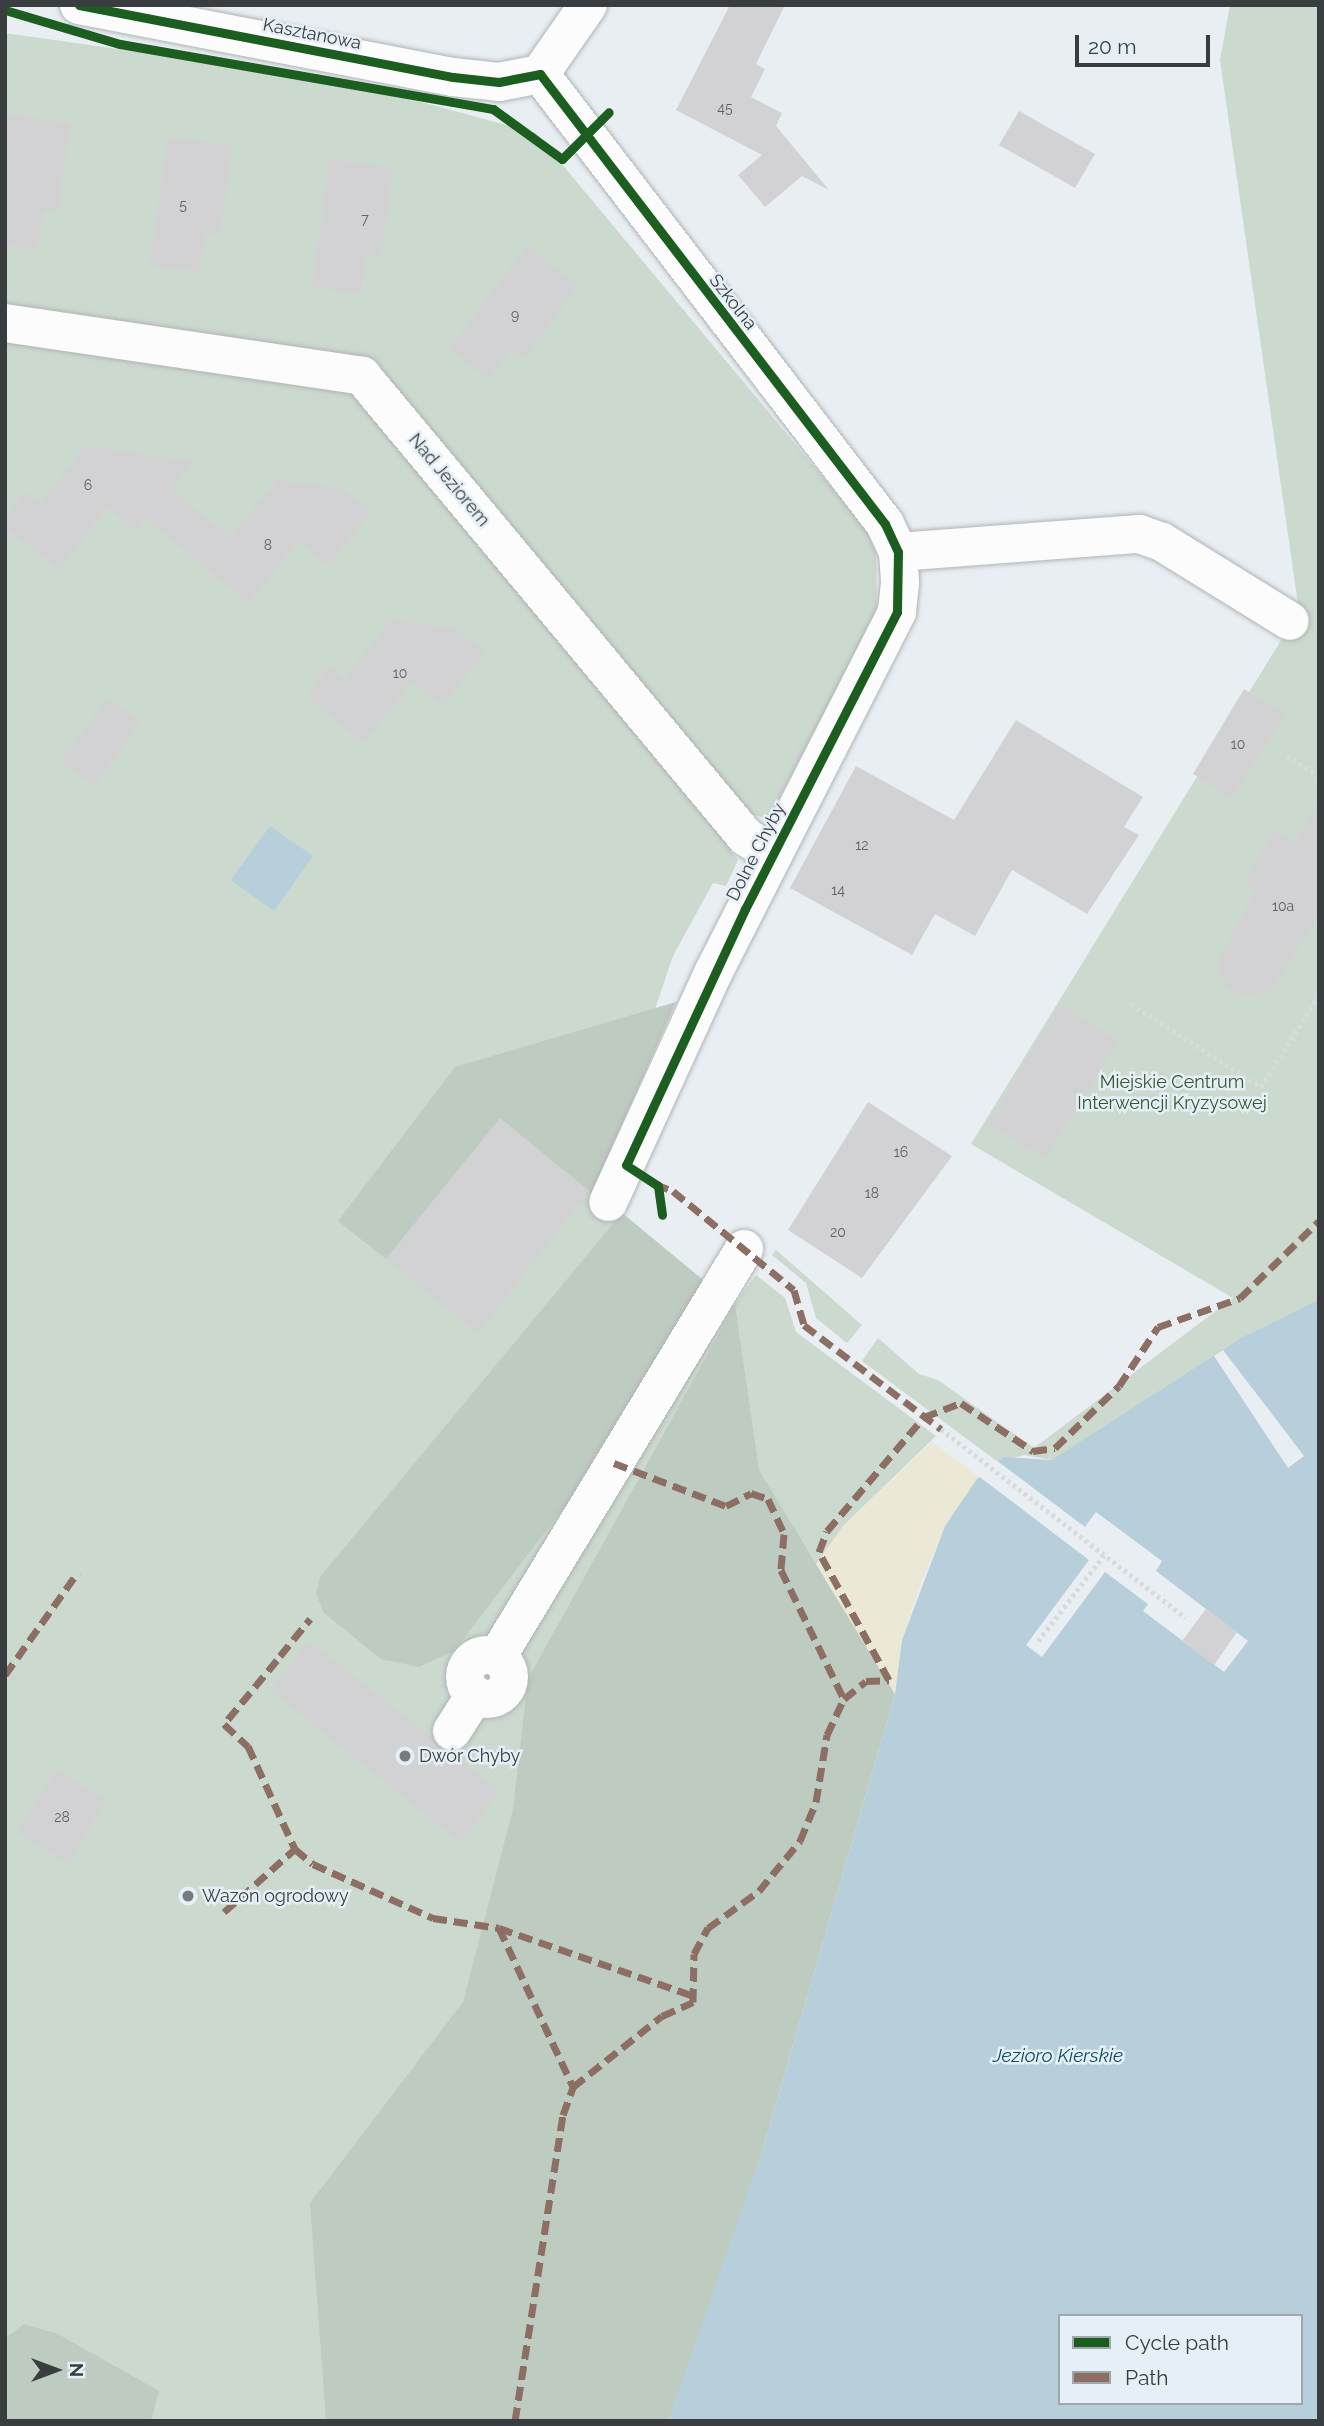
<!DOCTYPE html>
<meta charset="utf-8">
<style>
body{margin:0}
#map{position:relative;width:1324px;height:2426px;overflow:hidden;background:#e9eef2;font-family:Raleway,sans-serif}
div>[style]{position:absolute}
.green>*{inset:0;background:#cbd9ce}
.forest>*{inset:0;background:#becbc0}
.sand>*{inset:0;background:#ebe8d5}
.water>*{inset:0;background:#b7cfda}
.pier>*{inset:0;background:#e9eef2}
.building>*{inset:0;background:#d2d2d5}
.path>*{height:4.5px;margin-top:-2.25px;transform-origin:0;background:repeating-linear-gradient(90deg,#d9dadb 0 3.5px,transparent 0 7px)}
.roads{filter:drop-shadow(0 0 2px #b0b4b7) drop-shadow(0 0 2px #b0b4b7)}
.minor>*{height:38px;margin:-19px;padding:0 19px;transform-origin:19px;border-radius:19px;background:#fcfcfd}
.minor>.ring{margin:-19px;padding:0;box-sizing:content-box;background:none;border:38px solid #fcfcfd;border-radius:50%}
.quiet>*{height:7px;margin-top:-3.5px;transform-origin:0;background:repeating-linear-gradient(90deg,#8d6e63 0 14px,transparent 0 21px)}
.cycleway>*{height:9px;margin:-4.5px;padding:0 4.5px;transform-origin:4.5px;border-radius:4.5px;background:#1b5e20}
.dots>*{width:19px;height:19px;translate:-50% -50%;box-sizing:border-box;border:4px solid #e5eff6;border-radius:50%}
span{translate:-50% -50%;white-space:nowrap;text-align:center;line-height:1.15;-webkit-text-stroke:5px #e5eff6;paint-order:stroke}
.number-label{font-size:14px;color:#5f6265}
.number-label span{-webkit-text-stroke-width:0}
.street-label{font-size:18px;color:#393d40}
.park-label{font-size:18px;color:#355631}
.poi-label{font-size:18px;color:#393d40}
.left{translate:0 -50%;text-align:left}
.water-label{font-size:19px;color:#0c4d63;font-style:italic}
.frame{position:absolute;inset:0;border:7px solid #393d40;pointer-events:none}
.legend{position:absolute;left:1058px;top:2314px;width:245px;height:91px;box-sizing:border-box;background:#e5eff6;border:2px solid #a0a8ad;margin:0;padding:9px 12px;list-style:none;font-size:21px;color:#393d40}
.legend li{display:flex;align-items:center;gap:14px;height:35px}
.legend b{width:35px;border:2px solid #a0a8ad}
.north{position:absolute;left:21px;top:2335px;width:70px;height:70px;-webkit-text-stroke:5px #e5eff6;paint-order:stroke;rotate:90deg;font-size:19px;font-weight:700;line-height:28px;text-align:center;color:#393d40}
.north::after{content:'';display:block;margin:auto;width:24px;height:32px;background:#393d40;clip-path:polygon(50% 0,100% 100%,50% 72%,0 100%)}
.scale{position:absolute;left:1075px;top:35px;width:135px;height:32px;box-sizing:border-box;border:4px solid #393d40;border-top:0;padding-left:9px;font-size:21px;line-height:24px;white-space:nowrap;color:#393d40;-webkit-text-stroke:5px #e5eff6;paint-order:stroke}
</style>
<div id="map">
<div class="green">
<div style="clip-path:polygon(1230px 5px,1319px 5px,1319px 1332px,1230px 1382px,1052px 1460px,1024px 1455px,998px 1462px,862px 1361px,878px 1338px,919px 1374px,938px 1380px,1034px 1448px,1233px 1298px,971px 1144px,1299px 611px,1220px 60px)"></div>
<div style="clip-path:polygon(5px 33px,344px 81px,536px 133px,866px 529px,876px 552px,877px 615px,768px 819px,751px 814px,730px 851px,738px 860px,726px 886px,713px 883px,673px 956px,594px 1190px,734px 1305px,756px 1275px,785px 1298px,796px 1332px,936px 1436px,844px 1525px,816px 1564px,667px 2421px,5px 2421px)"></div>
<div style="clip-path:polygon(776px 1250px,862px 1325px,847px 1343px,816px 1318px,806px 1283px,772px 1255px)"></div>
</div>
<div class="forest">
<div style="clip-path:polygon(676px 1002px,592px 1193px,500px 1119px,386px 1259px,338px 1221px,455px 1067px)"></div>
<div style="clip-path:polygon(622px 1213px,711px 1287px,575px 1493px,454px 1651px,419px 1667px,381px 1659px,324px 1613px,316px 1594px,320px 1577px)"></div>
<div style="clip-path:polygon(735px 1305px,759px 1470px,895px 1694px,762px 2152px,680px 2393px,668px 2421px,326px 2421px,310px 2203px,463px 2002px,513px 1809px,528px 1679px)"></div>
<div style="clip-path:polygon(24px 2324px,58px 2334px,159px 2391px,151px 2421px,5px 2421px,5px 2338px)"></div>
</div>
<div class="sand">
<div style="clip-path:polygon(932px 1442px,980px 1478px,945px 1526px,920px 1585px,902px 1640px,895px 1694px,816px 1564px,844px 1525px)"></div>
</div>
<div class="water">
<div style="clip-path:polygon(270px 826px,313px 856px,274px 911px,231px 880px)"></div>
<div style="clip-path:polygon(evenodd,1319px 1300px,1319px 2421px,668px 2421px,762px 2152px,895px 1694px,902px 1640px,945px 1526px,977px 1479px,1004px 1457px,1052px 1460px,1243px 1337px,1319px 1300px,1060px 2316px,1301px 2316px,1301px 2403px,1060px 2403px,1060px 2316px)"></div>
</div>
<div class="pier">
<div style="clip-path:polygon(1223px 1350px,1304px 1456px,1288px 1468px,1214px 1356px)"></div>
<div style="clip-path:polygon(996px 1460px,1085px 1527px,1096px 1512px,1162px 1561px,1156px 1571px,1248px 1641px,1224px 1672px,1143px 1611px,1148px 1604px,1105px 1572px,1042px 1657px,1026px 1645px,1089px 1560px,977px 1475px)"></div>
</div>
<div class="building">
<div style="clip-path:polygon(730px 5px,785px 5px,756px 64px,765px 69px,751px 97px,782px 113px,776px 126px,829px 190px,802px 176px,765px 207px,738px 175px,762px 155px,676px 110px)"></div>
<div style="clip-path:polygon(1019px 111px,1095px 154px,1075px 188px,999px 145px)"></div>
<div style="clip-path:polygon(5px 114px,70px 123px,58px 212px,43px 210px,38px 249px,5px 245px)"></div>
<div style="clip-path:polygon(168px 137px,232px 146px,220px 234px,205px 233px,199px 272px,150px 265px)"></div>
<div style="clip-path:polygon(330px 159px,393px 168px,381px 257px,366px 255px,361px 294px,312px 287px)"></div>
<div style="clip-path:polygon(527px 246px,578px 286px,524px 357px,512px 348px,488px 379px,449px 349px)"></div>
<div style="clip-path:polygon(86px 446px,194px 461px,171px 489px,230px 537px,277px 480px,341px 488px,372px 512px,328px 565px,298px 541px,249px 603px,146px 519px,136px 531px,108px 507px,59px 569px,5px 528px,5px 518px,25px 492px,40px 503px)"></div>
<div style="clip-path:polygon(391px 620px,454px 628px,485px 652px,442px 706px,412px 681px,363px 743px,307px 696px,330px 667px,344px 678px)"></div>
<div style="clip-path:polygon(1244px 689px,1285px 714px,1231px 799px,1193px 774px)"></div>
<div style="clip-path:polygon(107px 698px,141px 722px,94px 786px,61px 762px)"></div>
<div style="clip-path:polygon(1016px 720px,1143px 797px,1124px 827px,1139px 835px,1087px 914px,1012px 870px,975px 936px,935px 914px,912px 955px,790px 888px,856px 766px,954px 820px)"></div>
<div style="clip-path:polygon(1319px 803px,1319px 914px,1275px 985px,1264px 993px,1239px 995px,1228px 988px,1217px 964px,1256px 889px,1244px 881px,1275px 830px,1295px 842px)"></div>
<div style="clip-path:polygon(1060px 1005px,1118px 1040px,1045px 1159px,988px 1124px)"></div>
<div style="clip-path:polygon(868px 1102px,952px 1156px,862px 1278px,788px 1230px)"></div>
<div style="clip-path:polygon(500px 1118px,589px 1191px,478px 1333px,386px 1259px)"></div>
<div style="clip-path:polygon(1206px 1609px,1237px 1632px,1214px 1665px,1182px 1641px)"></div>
<div style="clip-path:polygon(309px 1641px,500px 1791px,460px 1842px,270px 1690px)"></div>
<div style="clip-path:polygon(57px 1769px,106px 1801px,68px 1864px,17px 1832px)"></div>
</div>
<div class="path">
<div style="left:1287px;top:756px;width:38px;rotate:32deg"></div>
<div style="left:1131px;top:1004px;width:154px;rotate:32.6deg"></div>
<div style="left:1261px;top:1087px;width:109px;rotate:-57.8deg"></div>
<div style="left:941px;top:1429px;width:309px;rotate:37.6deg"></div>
<div style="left:1038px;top:1641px;width:108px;rotate:-52.5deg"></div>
<div style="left:277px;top:1660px;width:5px;rotate:-53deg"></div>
</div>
<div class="roads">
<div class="minor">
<div style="left:79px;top:5px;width:381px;rotate:10.9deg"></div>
<div style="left:453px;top:77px;width:46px;rotate:6.2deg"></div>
<div style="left:499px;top:82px;width:42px;rotate:-11deg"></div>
<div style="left:540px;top:74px;width:567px;rotate:52.52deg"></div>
<div style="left:885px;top:524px;width:31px;rotate:65deg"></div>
<div style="left:898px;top:552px;width:31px;rotate:86deg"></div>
<div style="left:900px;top:583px;width:29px;rotate:96deg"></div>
<div style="left:897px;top:612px;width:403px;rotate:117deg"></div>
<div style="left:714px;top:971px;width:254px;rotate:114.6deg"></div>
<div style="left:540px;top:74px;width:84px;rotate:-55.2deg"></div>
<div style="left:5px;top:323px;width:361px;rotate:8.4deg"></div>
<div style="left:362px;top:376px;width:600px;rotate:50.21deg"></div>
<div style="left:746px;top:837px;width:32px;rotate:32deg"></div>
<div style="left:898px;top:552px;width:242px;rotate:-4.3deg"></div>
<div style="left:1139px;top:534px;width:24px;rotate:19deg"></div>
<div style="left:1162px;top:542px;width:150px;rotate:31.7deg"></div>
<div class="ring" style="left:465px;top:1655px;width:6px;height:6px"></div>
<div style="left:497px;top:1657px;width:477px;rotate:-58.8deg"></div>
<div style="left:452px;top:1731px;width:43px;rotate:-57.4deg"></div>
</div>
</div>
<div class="quiet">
<div style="left:655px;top:1184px;width:19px;rotate:21deg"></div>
<div style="left:673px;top:1191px;width:156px;rotate:39.3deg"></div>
<div style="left:794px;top:1290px;width:36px;rotate:74deg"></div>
<div style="left:804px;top:1325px;width:172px;rotate:37.2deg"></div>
<div style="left:614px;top:1463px;width:120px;rotate:21deg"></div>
<div style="left:726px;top:1506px;width:28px;rotate:-27deg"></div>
<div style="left:751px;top:1493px;width:18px;rotate:19deg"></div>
<div style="left:768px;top:1499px;width:38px;rotate:65deg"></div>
<div style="left:784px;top:1534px;width:36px;rotate:95deg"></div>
<div style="left:781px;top:1570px;width:144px;rotate:64deg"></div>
<div style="left:280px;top:1656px;width:48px;rotate:-51deg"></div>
<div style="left:277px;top:1660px;width:83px;rotate:129.6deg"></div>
<div style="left:224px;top:1724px;width:33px;rotate:43deg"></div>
<div style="left:248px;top:1746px;width:113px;rotate:65.5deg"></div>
<div style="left:295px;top:1849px;width:23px;rotate:40deg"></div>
<div style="left:313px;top:1864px;width:132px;rotate:24.2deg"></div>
<div style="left:433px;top:1918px;width:67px;rotate:8.6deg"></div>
<div style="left:499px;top:1928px;width:207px;rotate:19.2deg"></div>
<div style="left:5px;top:1675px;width:126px;rotate:-54.7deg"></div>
<div style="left:224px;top:1912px;width:95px;rotate:-41.6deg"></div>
<div style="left:499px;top:1928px;width:175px;rotate:65deg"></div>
<div style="left:515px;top:2421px;width:310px;rotate:-81.1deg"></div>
<div style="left:563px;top:2115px;width:30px;rotate:-70deg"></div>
<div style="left:573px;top:2087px;width:114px;rotate:-38.6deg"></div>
<div style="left:662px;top:2016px;width:34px;rotate:-24deg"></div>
<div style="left:693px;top:2002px;width:48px;rotate:-88.8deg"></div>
<div style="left:694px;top:1954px;width:30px;rotate:-62deg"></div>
<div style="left:708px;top:1928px;width:63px;rotate:-36deg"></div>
<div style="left:759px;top:1891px;width:65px;rotate:-50.6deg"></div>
<div style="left:800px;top:1841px;width:42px;rotate:-67.7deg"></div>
<div style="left:816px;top:1802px;width:68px;rotate:-80.7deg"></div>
<div style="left:827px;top:1735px;width:40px;rotate:-65deg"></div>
<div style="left:844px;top:1699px;width:28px;rotate:-39deg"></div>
<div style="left:866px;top:1681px;width:23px;rotate:-2deg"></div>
<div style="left:889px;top:1680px;width:146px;rotate:-118.7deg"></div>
<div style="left:819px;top:1552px;width:22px;rotate:-69deg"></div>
<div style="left:827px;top:1531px;width:150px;rotate:-49.6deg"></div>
<div style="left:924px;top:1417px;width:40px;rotate:-21deg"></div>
<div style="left:961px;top:1403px;width:87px;rotate:33.7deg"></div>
<div style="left:1033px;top:1451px;width:22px;rotate:-8deg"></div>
<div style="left:1055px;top:1448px;width:89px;rotate:-44.1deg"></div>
<div style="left:1119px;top:1386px;width:71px;rotate:-56.5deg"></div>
<div style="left:1158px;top:1327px;width:87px;rotate:-19.5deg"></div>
<div style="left:1240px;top:1298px;width:110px;rotate:-44.3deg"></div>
</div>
<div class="cycleway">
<div style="left:79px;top:5px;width:381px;rotate:10.9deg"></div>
<div style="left:453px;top:77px;width:46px;rotate:6.2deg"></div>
<div style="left:499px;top:82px;width:42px;rotate:-11deg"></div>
<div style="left:5px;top:10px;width:120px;rotate:16.5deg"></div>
<div style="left:120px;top:44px;width:379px;rotate:9.9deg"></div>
<div style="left:493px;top:109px;width:85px;rotate:35.9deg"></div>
<div style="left:562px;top:159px;width:66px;rotate:-45deg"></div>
<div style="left:540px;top:74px;width:567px;rotate:52.52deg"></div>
<div style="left:885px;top:524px;width:31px;rotate:65deg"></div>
<div style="left:898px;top:552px;width:60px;rotate:91deg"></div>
<div style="left:897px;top:612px;width:334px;rotate:117.1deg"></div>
<div style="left:745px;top:909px;width:282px;rotate:114.9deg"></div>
<div style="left:626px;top:1165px;width:38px;rotate:33deg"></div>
<div style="left:658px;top:1186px;width:29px;rotate:82deg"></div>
</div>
<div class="dots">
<div style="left:405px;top:1756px;background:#777b7e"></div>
<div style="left:188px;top:1896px;background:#777b7e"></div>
</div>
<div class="number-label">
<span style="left:725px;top:108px">45</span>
<span style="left:183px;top:205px">5</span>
<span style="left:365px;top:219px">7</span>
<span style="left:515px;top:315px">9</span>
<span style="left:88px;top:485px">6</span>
<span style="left:268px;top:545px">8</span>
<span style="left:400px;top:673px">10</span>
<span style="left:1238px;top:744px">10</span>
<span style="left:862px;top:845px">12</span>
<span style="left:838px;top:890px">14</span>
<span style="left:1283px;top:906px">10a</span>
<span style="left:901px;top:1152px">16</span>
<span style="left:872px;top:1193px">18</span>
<span style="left:838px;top:1232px">20</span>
<span style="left:62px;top:1817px">28</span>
</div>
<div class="street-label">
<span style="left:312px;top:34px;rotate:11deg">Kasztanowa</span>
<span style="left:733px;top:302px;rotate:52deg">Szkolna</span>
<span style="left:449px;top:480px;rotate:50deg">Nad Jeziorem</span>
<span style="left:756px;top:852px;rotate:-63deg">Dolne Chyby</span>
</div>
<div class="park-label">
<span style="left:1172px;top:1093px">Miejskie Centrum<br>Interwencji Kryzysowej</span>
</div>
<div class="poi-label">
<span class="left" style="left:419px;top:1756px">Dwór Chyby</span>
<span class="left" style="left:202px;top:1896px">Wazon ogrodowy</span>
</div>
<div class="water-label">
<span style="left:1058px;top:2056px">Jezioro Kierskie</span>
</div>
<div class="frame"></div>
<ul class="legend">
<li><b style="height:9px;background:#1b5e20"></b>Cycle path</li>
<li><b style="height:9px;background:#8d6e63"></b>Path</li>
</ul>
<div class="north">N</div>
<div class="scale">20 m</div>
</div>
